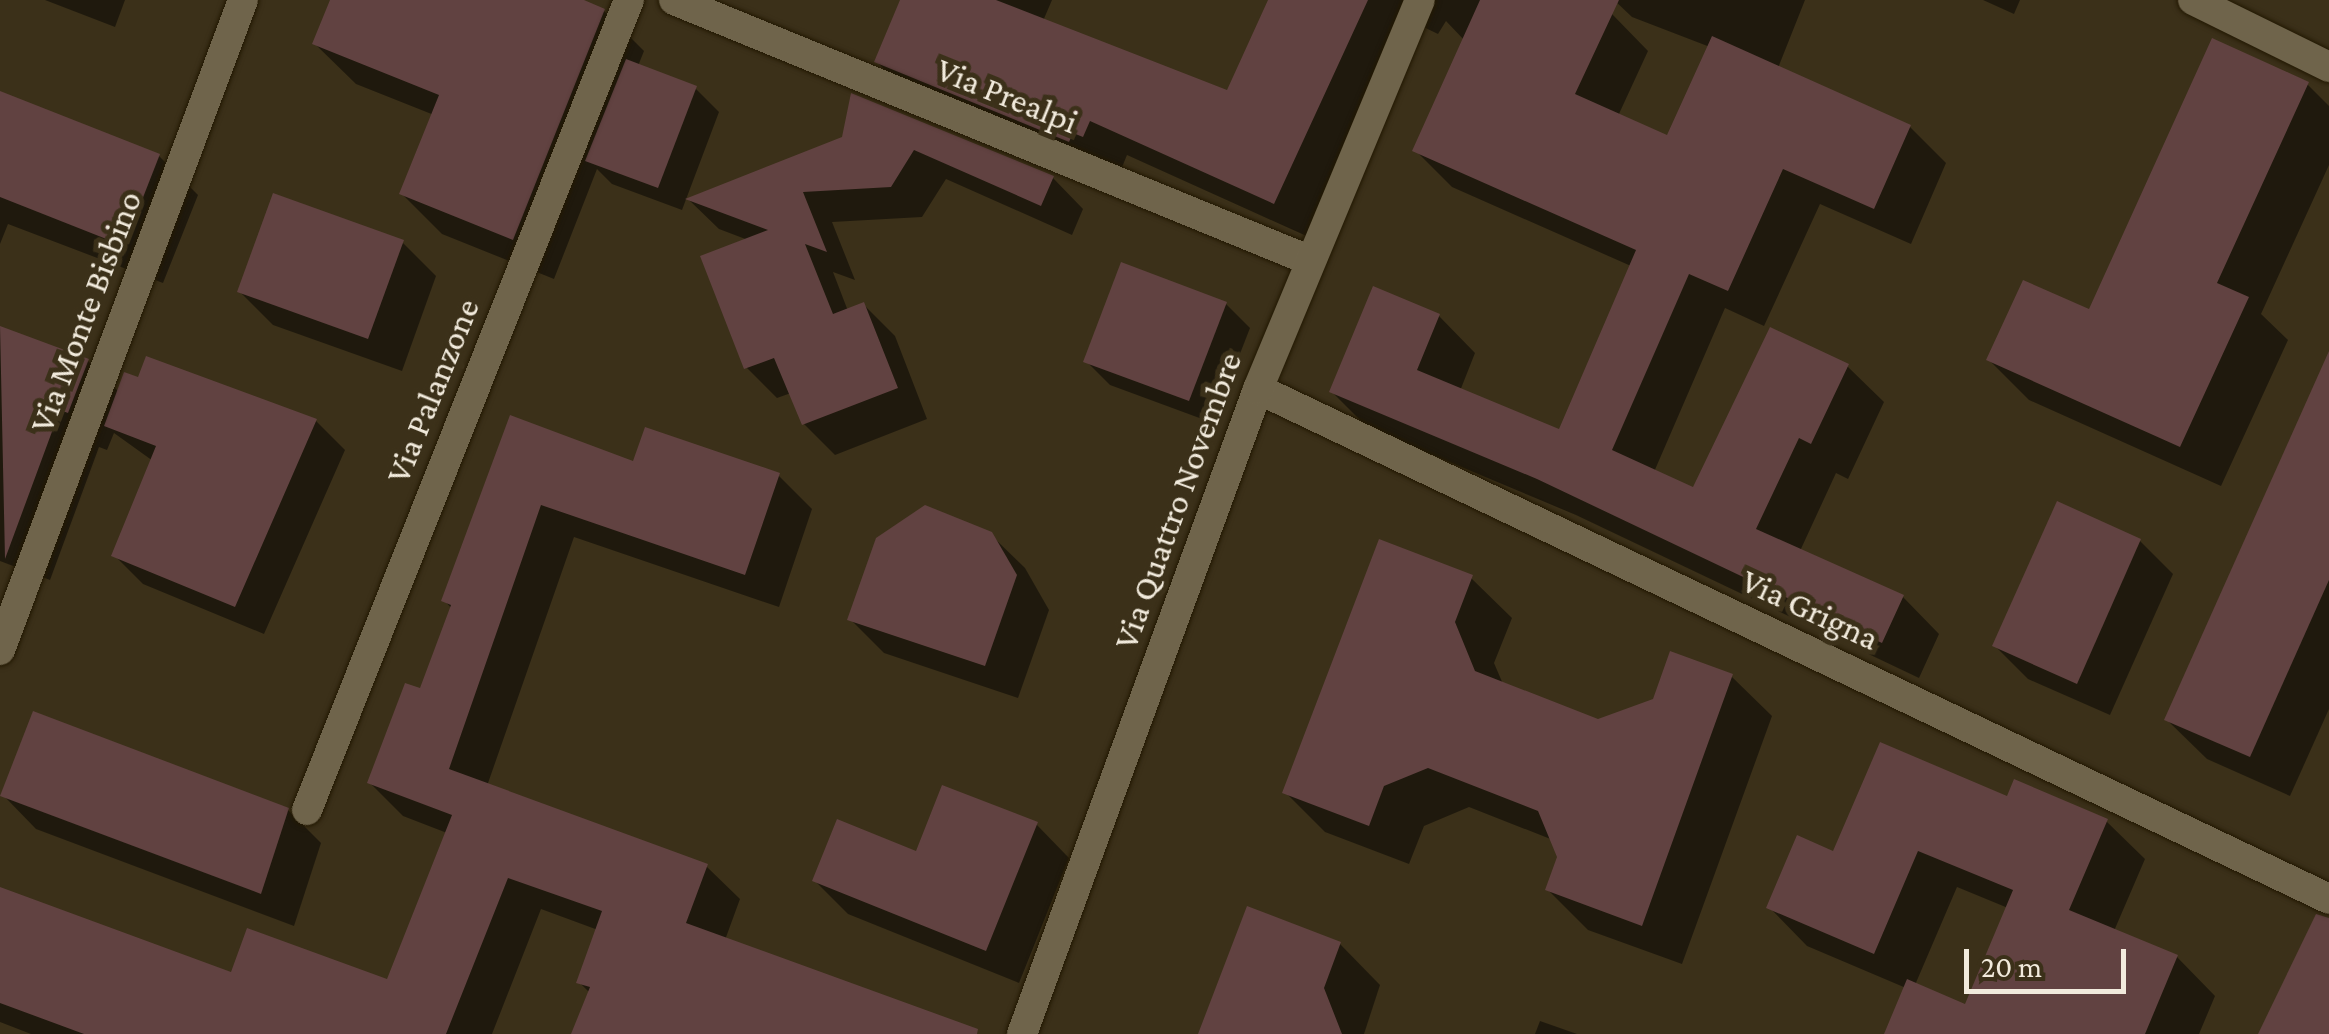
<!DOCTYPE html>
<style>
body{margin:0}
#map{position:relative;width:2329px;height:1034px;overflow:hidden;background:#3b3019;font-family:"Crimson Pro",serif}
div>[style]{position:absolute}
.shadow>*{inset:0;background:#0007}
.building>*{inset:0;background:#614241}
.roads{filter:drop-shadow(0 0 2px #221802) drop-shadow(0 0 2px #221802)}
.minor>*{height:30px;margin:-15px;padding:0 15px;transform-origin:15px;border-radius:15px;background:#6f644b}
span{translate:-50% -50%;white-space:nowrap;text-align:center;line-height:1.15;-webkit-text-stroke:10px #3b3019;paint-order:stroke}
.street-label{font-size:35px;color:#f1eadc}
.scale{position:absolute;left:1964px;top:949px;width:162px;height:45px;box-sizing:border-box;border:5px solid #f1eadc;border-top:0;padding-left:12px;font-size:30px;line-height:35px;white-space:nowrap;color:#f1eadc;-webkit-text-stroke:8px #3b3019;paint-order:stroke}
</style>
<div id="map">
<div class="shadow">
<div style="clip-path:polygon(45px 0,125px 0,115px 27px)"></div>
<div style="clip-path:polygon(333px 0,577px 0,604px 11px,644px 51px,638px 66px,695px 88px,719px 112px,682px 210px,612px 184px,597px 169px,554px 279px,442px 234px,402px 194px,434px 115px,356px 84px,315px 44px)"></div>
<div style="clip-path:polygon(903px 0,1052px 0,1043px 21px,1228px 93px,1271px 0,1581px 0,1612px 14px,1648px 51px,1618px 116px,1669px 139px,1710px 47px,1632px 17px,1614px 0,1805px 0,1778px 68px,1910px 127px,1946px 163px,1911px 244px,1820px 204px,1764px 326px,1725px 308px,1654px 472px,1694px 490px,1847px 366px,1884px 402px,1848px 479px,1836px 473px,1800px 551px,1903px 597px,1939px 634px,1919px 678px,1576px 515px,1368px 428px,1332px 392px,1439px 316px,1475px 353px,1460px 391px,1560px 432px,1631px 266px,1452px 187px,1415px 150px,1465px 41px,1446px 21px,1438px 34px,1411px 21px,1311px 238px,1127px 155px,1120px 172px,913px 98px,876px 61px)"></div>
<div style="clip-path:polygon(1983px 0,2020px 0,2014px 14px)"></div>
<div style="clip-path:polygon(2307px 84px,2329px 106px,2329px 165px,2261px 314px,2288px 340px,2221px 486px,2029px 400px,1989px 360px,2090px 313px)"></div>
<div style="clip-path:polygon(0 95px,159px 156px,198px 195px,163px 283px,8px 224px,0 244px)"></div>
<div style="clip-path:polygon(853px 96px,1053px 178px,1083px 209px,1072px 235px,946px 179px,922px 217px,832px 222px,855px 280px,833px 272px,848px 311px,864px 305px,895px 336px,927px 419px,835px 455px,804px 424px,791px 393px,777px 398px,747px 368px,748px 240px,719px 229px,689px 200px,844px 139px)"></div>
<div style="clip-path:polygon(403px 243px,436px 276px,402px 371px,273px 325px,240px 292px)"></div>
<div style="clip-path:polygon(1226px 304px,1250px 328px,1213px 423px,1110px 385px,1086px 361px)"></div>
<div style="clip-path:polygon(0 328px,88px 361px,119px 392px,316px 421px,345px 450px,264px 634px,143px 584px,114px 555px,153px 461px,114px 433px,107px 450px,99px 447px,50px 580px,0 561px)"></div>
<div style="clip-path:polygon(2329px 357px,2329px 709px,2290px 796px,2207px 759px,2166px 719px)"></div>
<div style="clip-path:polygon(512px 419px,635px 465px,779px 476px,812px 509px,779px 607px,574px 537px,487px 786px,706px 866px,740px 899px,725px 940px,964px 1034px,574px 1034px,590px 993px,579px 982px,598px 930px,541px 909px,492px 1034px,31px 1034px,0 1022px,0 890px,232px 975px,388px 983px,447px 833px,403px 816px,370px 783px,421px 691px,452px 609px,444px 600px)"></div>
<div style="clip-path:polygon(990px 534px,1025px 568px,1049px 610px,1018px 698px,884px 653px,850px 619px)"></div>
<div style="clip-path:polygon(2140px 541px,2173px 574px,2110px 715px,2028px 679px,1995px 646px)"></div>
<div style="clip-path:polygon(1471px 578px,1512px 618px,1494px 663px,1503px 684px,1598px 721px,1731px 676px,1772px 716px,1682px 964px,1588px 930px,1548px 890px,1560px 857px,1553px 840px,1469px 807px,1424px 826px,1409px 864px,1325px 832px,1285px 792px)"></div>
<div style="clip-path:polygon(3px 795px,288px 810px,321px 843px,294px 926px,36px 829px)"></div>
<div style="clip-path:polygon(evenodd,2008px 799px,2106px 821px,2145px 859px,2114px 931px,2177px 957px,2215px 996px,2199px 1034px,1887px 1034px,1906px 988px,1807px 946px,1769px 907px,1834px 854px,2008px 799px,1957px 887px,2008px 908px,1967px 1007px,1915px 985px,1957px 887px)"></div>
<div style="clip-path:polygon(1036px 824px,1069px 858px,1019px 983px,848px 914px,815px 881px)"></div>
<div style="clip-path:polygon(1340px 944px,1380px 985px,1364px 1034px,1200px 1034px)"></div>
<div style="clip-path:polygon(1540px 1021px,1577px 1034px,1535px 1034px)"></div>
</div>
<div class="building">
<div style="clip-path:polygon(330px 0,584px 0,605px 9px,513px 240px,399px 194px,439px 95px,312px 44px)"></div>
<div style="clip-path:polygon(900px 0,996px 0,1227px 90px,1268px 0,1368px 0,1274px 204px,1090px 121px,1083px 137px,1073px 133px,1069px 142px,874px 62px)"></div>
<div style="clip-path:polygon(1480px 0,1619px 0,1575px 94px,1667px 135px,1712px 36px,1911px 125px,1874px 209px,1783px 169px,1728px 291px,1689px 274px,1612px 450px,1693px 487px,1770px 327px,1849px 364px,1811px 444px,1799px 438px,1756px 529px,1904px 595px,1882px 643px,1537px 479px,1329px 392px,1373px 286px,1440px 314px,1417px 370px,1559px 429px,1636px 250px,1412px 151px)"></div>
<div style="clip-path:polygon(2212px 38px,2309px 82px,2217px 283px,2249px 297px,2180px 447px,1986px 360px,2023px 280px,2089px 309px)"></div>
<div style="clip-path:polygon(626px 59px,697px 86px,658px 188px,585px 161px)"></div>
<div style="clip-path:polygon(0 91px,160px 154px,124px 246px,0 197px)"></div>
<div style="clip-path:polygon(851px 93px,1054px 176px,1041px 206px,914px 150px,891px 187px,803px 192px,827px 252px,805px 244px,833px 314px,864px 302px,898px 388px,802px 425px,774px 358px,744px 369px,700px 256px,768px 230px,685px 199px,842px 137px)"></div>
<div style="clip-path:polygon(273px 193px,404px 240px,368px 339px,237px 292px)"></div>
<div style="clip-path:polygon(1121px 262px,1227px 302px,1189px 401px,1083px 362px)"></div>
<div style="clip-path:polygon(0 326px,89px 359px,68px 413px,60px 410px,5px 559px)"></div>
<div style="clip-path:polygon(2329px 351px,2329px 580px,2250px 757px,2164px 720px)"></div>
<div style="clip-path:polygon(146px 356px,317px 419px,235px 607px,111px 556px,156px 446px,104px 426px,124px 372px,138px 377px)"></div>
<div style="clip-path:polygon(510px 415px,633px 461px,645px 427px,780px 473px,745px 575px,541px 505px,449px 769px,708px 864px,686px 923px,978px 1029px,977px 1034px,571px 1034px,590px 987px,576px 983px,602px 911px,508px 878px,446px 1034px,84px 1034px,0 1003px,0 887px,231px 972px,247px 928px,387px 979px,452px 815px,367px 783px,405px 683px,420px 688px,451px 605px,441px 601px)"></div>
<div style="clip-path:polygon(2057px 501px,2141px 539px,2077px 684px,1992px 646px)"></div>
<div style="clip-path:polygon(925px 505px,992px 532px,1017px 575px,985px 666px,847px 620px,876px 538px)"></div>
<div style="clip-path:polygon(1379px 539px,1473px 575px,1455px 622px,1475px 671px,1598px 719px,1653px 699px,1670px 651px,1733px 674px,1642px 926px,1545px 890px,1557px 857px,1538px 811px,1428px 768px,1384px 786px,1369px 826px,1282px 793px)"></div>
<div style="clip-path:polygon(33px 711px,289px 808px,261px 894px,0 796px)"></div>
<div style="clip-path:polygon(1880px 742px,2007px 796px,2014px 779px,2108px 819px,2069px 910px,2178px 955px,2145px 1034px,1884px 1034px,1907px 979px,1965px 1004px,2013px 890px,1918px 851px,1874px 954px,1766px 908px,1797px 835px,1833px 851px)"></div>
<div style="clip-path:polygon(942px 785px,1038px 822px,986px 951px,812px 881px,837px 819px,916px 851px)"></div>
<div style="clip-path:polygon(1247px 906px,1341px 942px,1324px 988px,1342px 1034px,1198px 1034px)"></div>
<div style="clip-path:polygon(2316px 914px,2329px 918px,2329px 1034px,2258px 1034px)"></div>
</div>
<div class="roads">
<div class="minor">
<div style="left:674px;top:0;width:688px;rotate:22.28deg"></div>
<div style="left:2193px;top:0;width:152px;rotate:26.2deg"></div>
<div style="left:1258px;top:389px;width:1186px;rotate:25.46deg"></div>
<div style="left:0;top:650px;width:694px;rotate:-69.5deg"></div>
<div style="left:307px;top:810px;width:872px;rotate:-68.32deg"></div>
<div style="left:1022px;top:1034px;width:687px;rotate:-69.9deg"></div>
<div style="left:1258px;top:389px;width:421px;rotate:-67.4deg"></div>
</div>
</div>
<div class="street-label">
<span style="left:1007px;top:96px;rotate:22deg">Via Prealpi</span>
<span style="left:86px;top:312px;rotate:-69deg">Via Monte Bisbino</span>
<span style="left:433px;top:391px;rotate:-68deg">Via Palanzone</span>
<span style="left:1178px;top:501px;rotate:-70deg">Via Quattro Novembre</span>
<span style="left:1810px;top:610px;rotate:25deg">Via Grigna</span>
</div>
<div class="scale">20 m</div>
</div>
